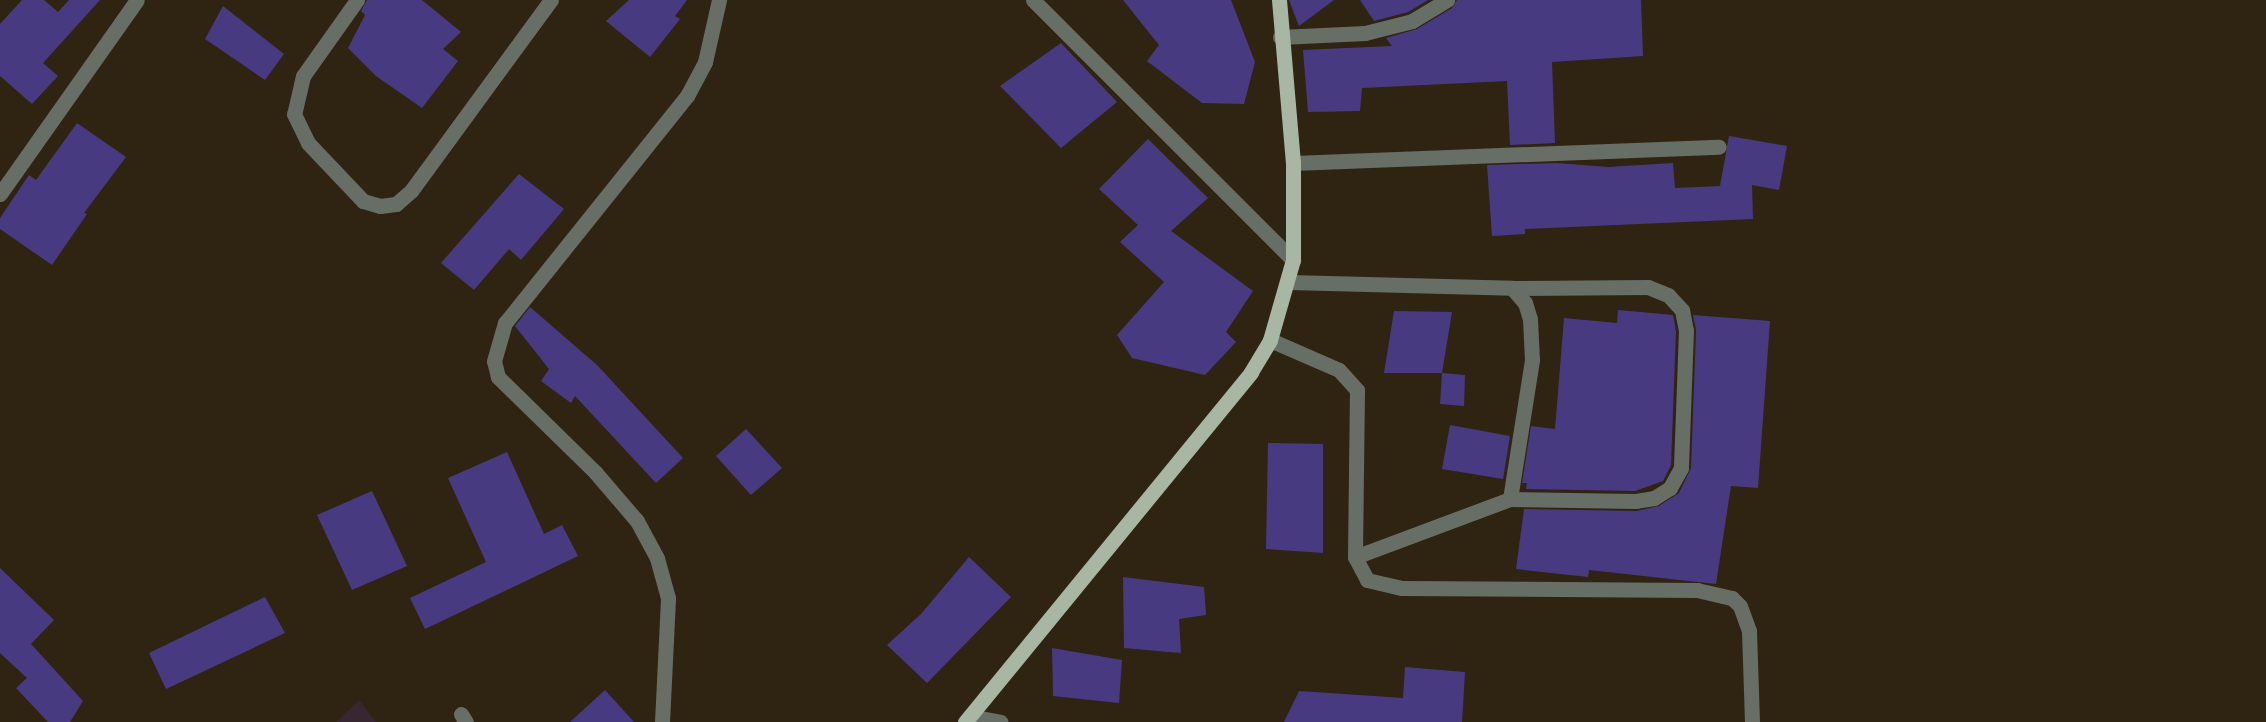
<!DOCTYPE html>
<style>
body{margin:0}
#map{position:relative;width:2266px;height:722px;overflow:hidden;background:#2f2412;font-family:"Sofia Sans Condensed",sans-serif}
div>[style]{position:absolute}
.education>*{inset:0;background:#382731}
.building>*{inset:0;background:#483a80}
.minor>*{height:15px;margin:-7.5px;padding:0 7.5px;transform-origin:7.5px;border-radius:7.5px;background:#676e65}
.major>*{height:15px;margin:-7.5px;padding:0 7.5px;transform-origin:7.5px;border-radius:7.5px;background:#a8b6a4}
span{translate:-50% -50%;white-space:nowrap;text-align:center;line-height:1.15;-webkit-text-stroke:5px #251a08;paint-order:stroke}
</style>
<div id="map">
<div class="education">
<div style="clip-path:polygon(359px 700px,376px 722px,336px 722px)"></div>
</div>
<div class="building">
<div style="clip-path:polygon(22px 0,44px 0,58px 12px,69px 0,100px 0,43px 63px,58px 76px,32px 104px,0 76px,0 24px)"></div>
<div style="clip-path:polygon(367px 0,422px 0,461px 32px,443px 49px,458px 61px,422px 108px,376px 76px,348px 48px,365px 15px,361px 11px)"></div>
<div style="clip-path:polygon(629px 0,687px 0,675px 16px,680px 19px,650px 57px,606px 21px)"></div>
<div style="clip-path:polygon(1123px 0,1231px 0,1255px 62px,1244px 104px,1202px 103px,1147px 61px,1159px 45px)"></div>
<div style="clip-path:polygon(1289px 0,1334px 0,1299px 26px)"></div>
<div style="clip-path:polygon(1360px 0,1428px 0,1408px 12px,1374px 21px)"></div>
<div style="clip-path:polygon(1457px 0,1641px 0,1643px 56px,1552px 62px,1555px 143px,1510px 145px,1507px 81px,1362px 88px,1360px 111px,1308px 112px,1303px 50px,1392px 46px,1386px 38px,1417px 29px,1452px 8px)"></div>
<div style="clip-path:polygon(223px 6px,284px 54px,265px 80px,205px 39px)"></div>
<div style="clip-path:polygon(1061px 43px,1117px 102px,1061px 148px,1000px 86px)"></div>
<div style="clip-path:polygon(77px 123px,126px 157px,84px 213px,87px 214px,52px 265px,0 229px,0 218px,29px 175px,36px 180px)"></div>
<div style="clip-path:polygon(1729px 136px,1787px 146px,1779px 190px,1752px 185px,1753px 219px,1525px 229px,1525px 234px,1492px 236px,1487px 165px,1556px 163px,1608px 167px,1673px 163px,1675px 188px,1720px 186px)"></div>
<div style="clip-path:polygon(1148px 139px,1208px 198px,1171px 231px,1253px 291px,1226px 332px,1236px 342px,1205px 375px,1132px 358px,1117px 335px,1164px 282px,1120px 242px,1138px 225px,1099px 189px)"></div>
<div style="clip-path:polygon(519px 174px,564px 209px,521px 260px,509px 249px,474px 290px,441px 263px)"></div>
<div style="clip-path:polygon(530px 307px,597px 365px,683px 458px,656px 483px,575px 396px,571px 403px,541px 381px,549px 369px,515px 326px)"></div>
<div style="clip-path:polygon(1618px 310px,1673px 315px,1676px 331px,1671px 465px,1663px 481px,1635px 491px,1526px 489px,1527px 483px,1522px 483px,1531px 426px,1555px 429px,1564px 318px,1617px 323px)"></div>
<div style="clip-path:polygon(1394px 311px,1452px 312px,1442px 373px,1384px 373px)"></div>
<div style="clip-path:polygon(1693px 315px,1770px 321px,1758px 488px,1731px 486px,1716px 584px,1589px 570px,1588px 577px,1516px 569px,1524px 509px,1637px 511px,1659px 506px,1679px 493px,1691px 468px,1696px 330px)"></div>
<div style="clip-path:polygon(1442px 373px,1465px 375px,1464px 406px,1440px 404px)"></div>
<div style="clip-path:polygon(1450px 425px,1510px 436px,1503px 479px,1442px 469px)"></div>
<div style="clip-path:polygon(746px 429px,782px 468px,751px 495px,716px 456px)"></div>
<div style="clip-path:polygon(1268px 443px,1323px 444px,1323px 553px,1266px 549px)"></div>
<div style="clip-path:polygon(507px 452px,544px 534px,562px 525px,578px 556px,425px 629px,410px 598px,486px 562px,448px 478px)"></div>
<div style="clip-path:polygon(372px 491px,407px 566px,352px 590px,317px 515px)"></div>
<div style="clip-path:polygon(969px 557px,1011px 597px,927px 683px,887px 645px,921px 614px)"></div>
<div style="clip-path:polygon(0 568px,54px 620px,31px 644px,83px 701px,70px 722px,48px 722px,16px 688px,27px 678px,0 653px)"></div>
<div style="clip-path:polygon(1123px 577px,1204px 587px,1206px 615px,1179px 619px,1181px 653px,1124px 648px)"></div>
<div style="clip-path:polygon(265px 597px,285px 633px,166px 689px,149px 653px)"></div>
<div style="clip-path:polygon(1052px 648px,1122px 660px,1119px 703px,1053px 696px)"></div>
<div style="clip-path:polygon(1405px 667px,1465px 672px,1462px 722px,1284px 722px,1299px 691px,1403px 698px)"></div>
<div style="clip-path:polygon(605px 690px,634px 722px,570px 722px)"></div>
</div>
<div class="minor">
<div style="left:357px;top:0;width:93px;rotate:125.4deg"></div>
<div style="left:303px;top:76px;width:39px;rotate:103deg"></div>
<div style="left:294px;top:114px;width:32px;rotate:64deg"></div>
<div style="left:308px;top:143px;width:80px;rotate:46.5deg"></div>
<div style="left:363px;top:201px;width:18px;rotate:16deg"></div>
<div style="left:380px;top:206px;width:16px;rotate:-7deg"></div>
<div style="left:396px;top:204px;width:20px;rotate:-41deg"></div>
<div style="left:411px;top:191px;width:237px;rotate:-53.8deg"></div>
<div style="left:1033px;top:0;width:368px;rotate:45deg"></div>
<div style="left:1280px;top:37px;width:85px;rotate:-2.7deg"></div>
<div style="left:1365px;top:33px;width:49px;rotate:-14.3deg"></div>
<div style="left:1412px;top:21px;width:41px;rotate:-31deg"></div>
<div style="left:1293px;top:163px;width:426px;rotate:-2.2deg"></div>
<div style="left:0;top:194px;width:237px;rotate:-54.8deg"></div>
<div style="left:1289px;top:282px;width:223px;rotate:1.5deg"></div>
<div style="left:1512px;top:288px;width:136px;rotate:-0.4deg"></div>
<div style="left:1648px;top:287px;width:22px;rotate:22deg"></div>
<div style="left:1668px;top:295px;width:21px;rotate:47deg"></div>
<div style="left:1682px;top:310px;width:20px;rotate:79deg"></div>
<div style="left:1686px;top:330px;width:138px;rotate:92.1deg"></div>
<div style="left:1681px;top:468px;width:23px;rotate:119deg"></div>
<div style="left:1670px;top:488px;width:19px;rotate:148deg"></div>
<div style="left:1654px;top:498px;width:18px;rotate:171deg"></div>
<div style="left:1636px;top:501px;width:126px;rotate:-179.1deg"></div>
<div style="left:1510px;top:499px;width:165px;rotate:159.5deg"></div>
<div style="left:1270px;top:340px;width:75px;rotate:23.5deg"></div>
<div style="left:1339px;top:370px;width:27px;rotate:48deg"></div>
<div style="left:1357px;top:390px;width:167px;rotate:90.7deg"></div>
<div style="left:1355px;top:557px;width:26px;rotate:62deg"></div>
<div style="left:1367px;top:580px;width:36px;rotate:13deg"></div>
<div style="left:1402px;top:588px;width:295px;rotate:0.4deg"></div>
<div style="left:1697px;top:590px;width:36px;rotate:13deg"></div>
<div style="left:1732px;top:598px;width:11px;rotate:45deg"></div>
<div style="left:1740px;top:606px;width:27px;rotate:70deg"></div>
<div style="left:1749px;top:631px;width:91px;rotate:88.1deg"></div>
<div style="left:1510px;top:499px;width:141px;rotate:-81deg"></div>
<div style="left:1532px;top:360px;width:41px;rotate:-92.8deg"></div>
<div style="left:1530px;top:319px;width:17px;rotate:-107deg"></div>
<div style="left:1525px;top:303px;width:20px;rotate:-131deg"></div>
<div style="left:461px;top:714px;width:9px;rotate:58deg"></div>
<div style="left:970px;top:716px;width:31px;rotate:11deg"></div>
<div style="left:662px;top:722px;width:124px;rotate:-87.2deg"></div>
<div style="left:668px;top:598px;width:41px;rotate:-105.4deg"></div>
<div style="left:657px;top:558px;width:42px;rotate:-118.4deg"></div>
<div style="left:637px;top:521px;width:65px;rotate:-130.6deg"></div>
<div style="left:595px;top:472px;width:136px;rotate:-135.6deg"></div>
<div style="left:498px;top:377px;width:16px;rotate:-104deg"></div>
<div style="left:494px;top:361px;width:40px;rotate:-74deg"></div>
<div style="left:505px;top:323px;width:291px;rotate:-51.3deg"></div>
<div style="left:687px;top:96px;width:38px;rotate:-62deg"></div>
<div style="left:705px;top:62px;width:64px;rotate:-77.3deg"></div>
</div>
<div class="major">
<div style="left:965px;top:722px;width:452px;rotate:-50.7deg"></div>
<div style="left:1251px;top:372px;width:37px;rotate:-59deg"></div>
<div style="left:1270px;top:340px;width:83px;rotate:-74deg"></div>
<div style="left:1293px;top:260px;width:97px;rotate:-90deg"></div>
<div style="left:1293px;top:163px;width:164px;rotate:-94.9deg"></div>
</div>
</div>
